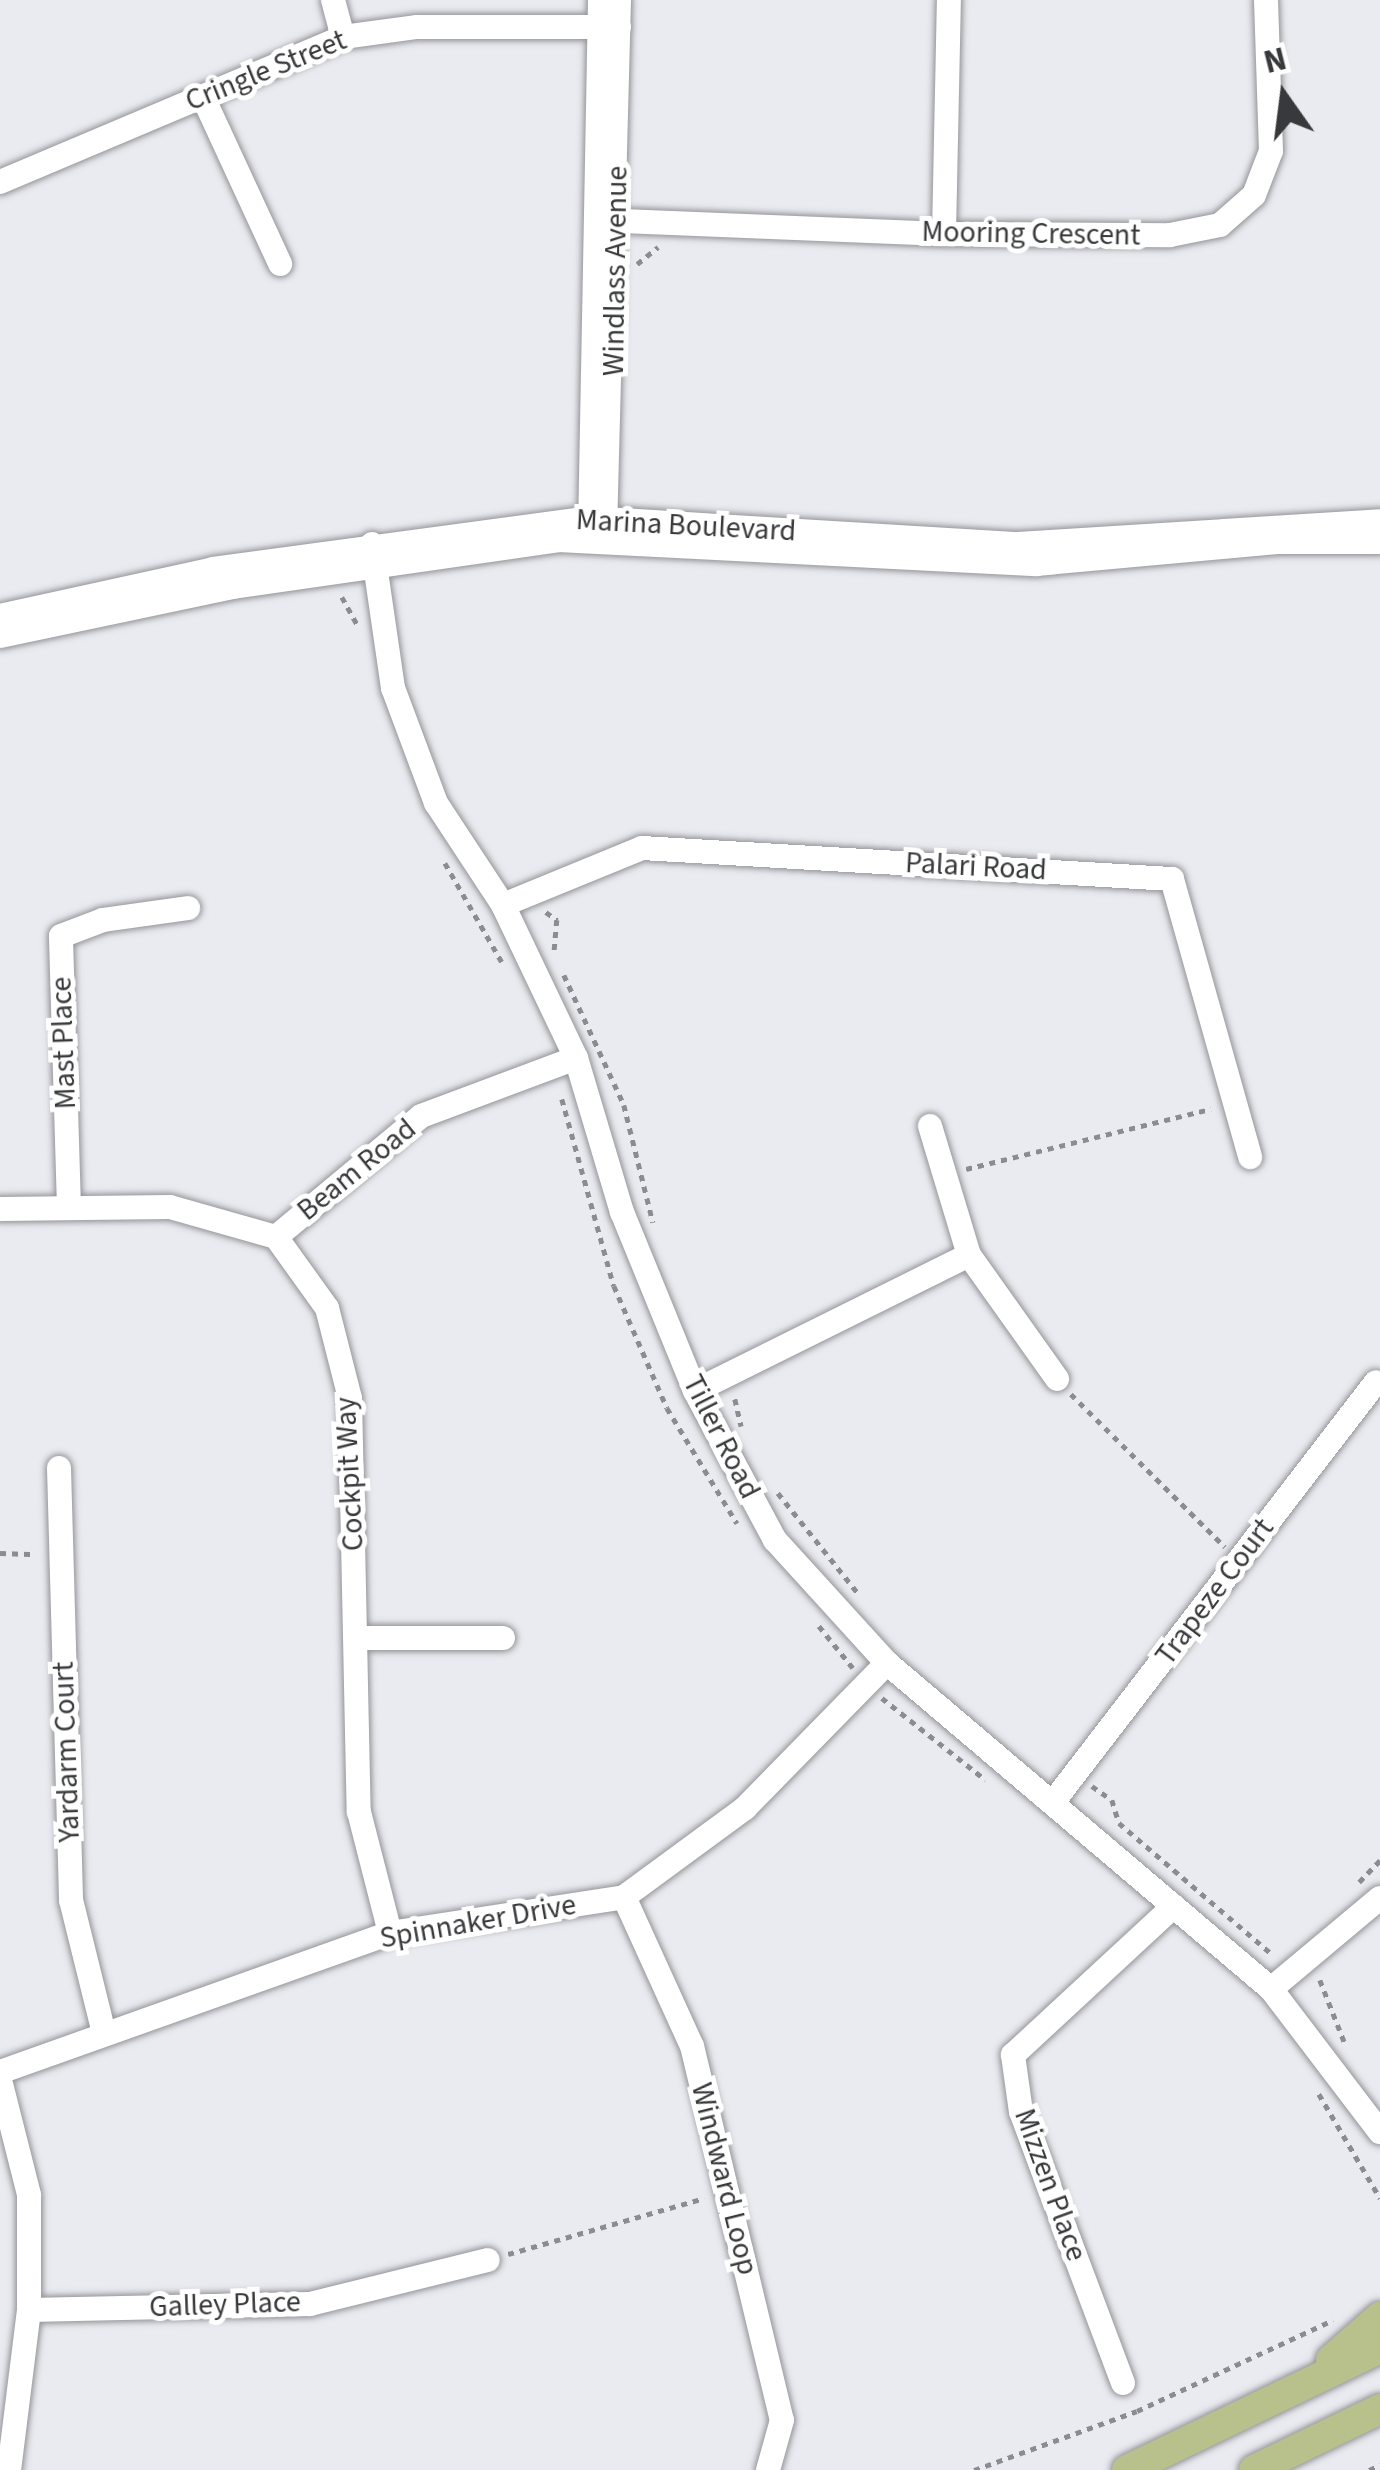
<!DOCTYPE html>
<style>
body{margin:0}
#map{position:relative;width:1380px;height:2470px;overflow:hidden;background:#eaebf0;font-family:"Source Sans 3",sans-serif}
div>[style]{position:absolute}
.path>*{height:4.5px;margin-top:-2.25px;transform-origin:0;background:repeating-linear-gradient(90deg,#8b8c8f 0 6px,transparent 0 12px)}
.roads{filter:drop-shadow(0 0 3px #94959a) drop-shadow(0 0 3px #94959a)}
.minor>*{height:24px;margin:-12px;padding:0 12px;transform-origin:12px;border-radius:12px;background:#fff}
.major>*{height:30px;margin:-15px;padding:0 15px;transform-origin:15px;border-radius:15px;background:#b8c18c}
span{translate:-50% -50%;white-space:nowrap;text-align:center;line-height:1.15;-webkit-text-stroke:10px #fff;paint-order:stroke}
.street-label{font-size:30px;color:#38393b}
.north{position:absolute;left:1224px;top:36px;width:120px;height:120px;-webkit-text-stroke:9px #fff;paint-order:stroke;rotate:346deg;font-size:33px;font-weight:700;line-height:48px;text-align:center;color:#38393b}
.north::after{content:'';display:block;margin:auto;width:42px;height:54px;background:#38393b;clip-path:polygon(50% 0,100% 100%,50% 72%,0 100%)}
</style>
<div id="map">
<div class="path">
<div style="left:637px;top:264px;width:27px;rotate:-39deg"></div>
<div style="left:342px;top:597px;width:35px;rotate:61deg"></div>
<div style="left:445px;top:863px;width:114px;rotate:60.1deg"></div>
<div style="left:546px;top:912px;width:14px;rotate:36deg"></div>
<div style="left:557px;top:920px;width:34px;rotate:95deg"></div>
<div style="left:564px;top:975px;width:143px;rotate:65.2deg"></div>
<div style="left:624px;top:1105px;width:121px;rotate:76.1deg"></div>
<div style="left:562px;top:1099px;width:194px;rotate:74.5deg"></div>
<div style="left:614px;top:1286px;width:133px;rotate:66.5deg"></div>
<div style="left:667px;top:1408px;width:135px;rotate:58.7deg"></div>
<div style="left:966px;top:1169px;width:252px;rotate:-13.8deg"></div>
<div style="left:1071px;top:1394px;width:217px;rotate:44.8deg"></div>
<div style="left:735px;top:1399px;width:28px;rotate:77deg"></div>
<div style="left:778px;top:1493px;width:127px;rotate:51.4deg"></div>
<div style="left:0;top:1553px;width:36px;rotate:2deg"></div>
<div style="left:819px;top:1626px;width:54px;rotate:51deg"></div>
<div style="left:882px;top:1698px;width:132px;rotate:38.3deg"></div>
<div style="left:1092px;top:1786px;width:24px;rotate:35deg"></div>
<div style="left:1112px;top:1800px;width:24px;rotate:73deg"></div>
<div style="left:1119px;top:1823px;width:203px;rotate:40.6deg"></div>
<div style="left:1359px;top:1882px;width:30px;rotate:-46deg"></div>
<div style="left:1320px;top:1980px;width:71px;rotate:68.5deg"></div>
<div style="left:1319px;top:2094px;width:121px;rotate:59.6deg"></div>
<div style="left:508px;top:2254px;width:204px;rotate:-15.9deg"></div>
<div style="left:974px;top:2470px;width:173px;rotate:-19.9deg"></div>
<div style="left:1137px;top:2411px;width:216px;rotate:-24.9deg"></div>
<div style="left:1369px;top:2470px;width:12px;rotate:-24deg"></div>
</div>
<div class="roads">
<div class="minor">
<div style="left:333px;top:0;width:38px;rotate:75deg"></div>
<div style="left:203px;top:97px;width:184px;rotate:65.2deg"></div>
<div style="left:0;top:182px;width:372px;rotate:-22.9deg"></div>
<div style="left:343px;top:37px;width:75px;rotate:-7.7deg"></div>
<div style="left:417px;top:27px;width:202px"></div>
<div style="left:597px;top:220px;width:347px;rotate:2.3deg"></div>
<div style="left:944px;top:234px;width:226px;rotate:0.3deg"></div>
<div style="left:1170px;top:235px;width:51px;rotate:-11.3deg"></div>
<div style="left:1220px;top:225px;width:45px;rotate:-41.4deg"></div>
<div style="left:1254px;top:195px;width:47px;rotate:-68.9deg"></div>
<div style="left:1271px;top:151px;width:151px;rotate:-91.9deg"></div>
<div style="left:944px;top:234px;width:234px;rotate:-88.8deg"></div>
<div style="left:605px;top:531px;width:531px;rotate:-88.49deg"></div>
<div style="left:590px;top:532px;width:532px;rotate:-88.92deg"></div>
<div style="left:372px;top:544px;width:146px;rotate:81.7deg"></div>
<div style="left:393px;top:688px;width:123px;rotate:69.5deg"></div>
<div style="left:436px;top:803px;width:122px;rotate:56.7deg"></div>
<div style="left:503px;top:905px;width:170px;rotate:64.5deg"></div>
<div style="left:576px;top:1058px;width:161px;rotate:73.4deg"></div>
<div style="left:622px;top:1212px;width:193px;rotate:67.8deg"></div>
<div style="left:695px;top:1391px;width:169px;rotate:61.8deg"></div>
<div style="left:775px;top:1540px;width:166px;rotate:47.7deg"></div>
<div style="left:887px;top:1663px;width:504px;rotate:40.33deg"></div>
<div style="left:1271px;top:1989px;width:180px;rotate:52.7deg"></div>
<div style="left:0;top:616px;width:218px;rotate:-12.4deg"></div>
<div style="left:213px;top:569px;width:378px;rotate:-7.7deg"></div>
<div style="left:588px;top:518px;width:431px;rotate:3.5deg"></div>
<div style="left:1018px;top:544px;width:363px;rotate:-3.6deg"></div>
<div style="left:0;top:636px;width:238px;rotate:-11.9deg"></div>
<div style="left:233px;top:587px;width:328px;rotate:-8.2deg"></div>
<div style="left:558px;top:540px;width:479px;rotate:2.9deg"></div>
<div style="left:1036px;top:564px;width:245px;rotate:-5.2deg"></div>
<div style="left:1280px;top:542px;width:100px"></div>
<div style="left:503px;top:905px;width:150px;rotate:-22.3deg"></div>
<div style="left:642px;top:848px;width:531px;rotate:3.35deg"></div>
<div style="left:1172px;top:879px;width:289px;rotate:74.3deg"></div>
<div style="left:930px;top:1126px;width:135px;rotate:73.2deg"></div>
<div style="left:969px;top:1255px;width:152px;rotate:54.6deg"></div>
<div style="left:69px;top:1208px;width:272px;rotate:-91.7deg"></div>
<div style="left:61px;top:936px;width:45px;rotate:-20.9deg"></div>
<div style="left:103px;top:920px;width:86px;rotate:-8deg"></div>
<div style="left:0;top:1209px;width:170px;rotate:-0.7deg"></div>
<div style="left:170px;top:1207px;width:110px;rotate:15.8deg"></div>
<div style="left:276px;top:1237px;width:87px;rotate:54.3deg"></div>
<div style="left:327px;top:1308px;width:93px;rotate:75.7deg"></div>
<div style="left:350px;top:1398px;width:414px;rotate:88.8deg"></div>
<div style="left:359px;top:1812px;width:125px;rotate:75.6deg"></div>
<div style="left:276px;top:1237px;width:189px;rotate:-39.8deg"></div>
<div style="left:421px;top:1116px;width:165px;rotate:-20.5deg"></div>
<div style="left:695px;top:1391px;width:306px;rotate:-26.4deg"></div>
<div style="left:59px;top:1468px;width:432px;rotate:88.4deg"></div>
<div style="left:71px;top:1900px;width:137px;rotate:76.1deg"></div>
<div style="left:356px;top:1638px;width:147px"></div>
<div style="left:1054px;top:1801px;width:528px;rotate:-52.46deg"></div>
<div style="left:624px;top:1897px;width:164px;rotate:65.5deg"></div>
<div style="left:692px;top:2046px;width:385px;rotate:76.5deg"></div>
<div style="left:782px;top:2420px;width:52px;rotate:105.6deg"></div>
<div style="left:1271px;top:1989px;width:142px;rotate:-39.9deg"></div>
<div style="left:0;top:2072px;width:414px;rotate:-19.6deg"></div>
<div style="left:390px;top:1933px;width:237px;rotate:-8.7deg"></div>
<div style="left:624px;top:1897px;width:150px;rotate:-36.3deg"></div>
<div style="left:745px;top:1808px;width:203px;rotate:-45.6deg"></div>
<div style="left:0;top:2080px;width:119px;rotate:75.8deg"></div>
<div style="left:29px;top:2195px;width:115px;rotate:90deg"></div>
<div style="left:29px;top:2310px;width:161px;rotate:97.1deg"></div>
<div style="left:29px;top:2310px;width:281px;rotate:-1.2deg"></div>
<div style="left:310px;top:2304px;width:183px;rotate:-13.9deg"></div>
<div style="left:1123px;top:2383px;width:290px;rotate:-110.6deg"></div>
<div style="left:1021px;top:2112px;width:58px;rotate:-98deg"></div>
<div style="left:1013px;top:2055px;width:219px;rotate:-42.8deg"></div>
</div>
<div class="major">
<div style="left:1331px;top:2360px;width:65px;rotate:-41.3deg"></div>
<div style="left:1127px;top:2470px;width:281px;rotate:-25.7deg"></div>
<div style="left:1254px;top:2470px;width:140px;rotate:-25.8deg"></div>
</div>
</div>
<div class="street-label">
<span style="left:266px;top:71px;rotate:-22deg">Cringle Street</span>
<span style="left:1031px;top:234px;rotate:1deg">Mooring Crescent</span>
<span style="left:616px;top:271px;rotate:-89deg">Windlass Avenue</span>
<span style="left:686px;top:526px;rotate:3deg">Marina Boulevard</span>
<span style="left:976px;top:867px;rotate:3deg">Palari Road</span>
<span style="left:64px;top:1043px;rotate:-92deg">Mast Place</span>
<span style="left:357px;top:1170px;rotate:-39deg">Beam Road</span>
<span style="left:721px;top:1437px;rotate:63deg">Tiller Road</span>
<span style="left:350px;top:1474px;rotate:-93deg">Cockpit Way</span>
<span style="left:1215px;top:1592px;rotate:-53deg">Trapeze Court</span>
<span style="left:67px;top:1752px;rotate:-92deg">Yardarm Court</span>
<span style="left:478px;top:1922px;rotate:-10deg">Spinnaker Drive</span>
<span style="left:724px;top:2179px;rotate:76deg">Windward Loop</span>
<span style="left:1050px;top:2185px;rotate:70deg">Mizzen Place</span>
<span style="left:225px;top:2305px;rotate:-2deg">Galley Place</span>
</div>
<div class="north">N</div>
</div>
